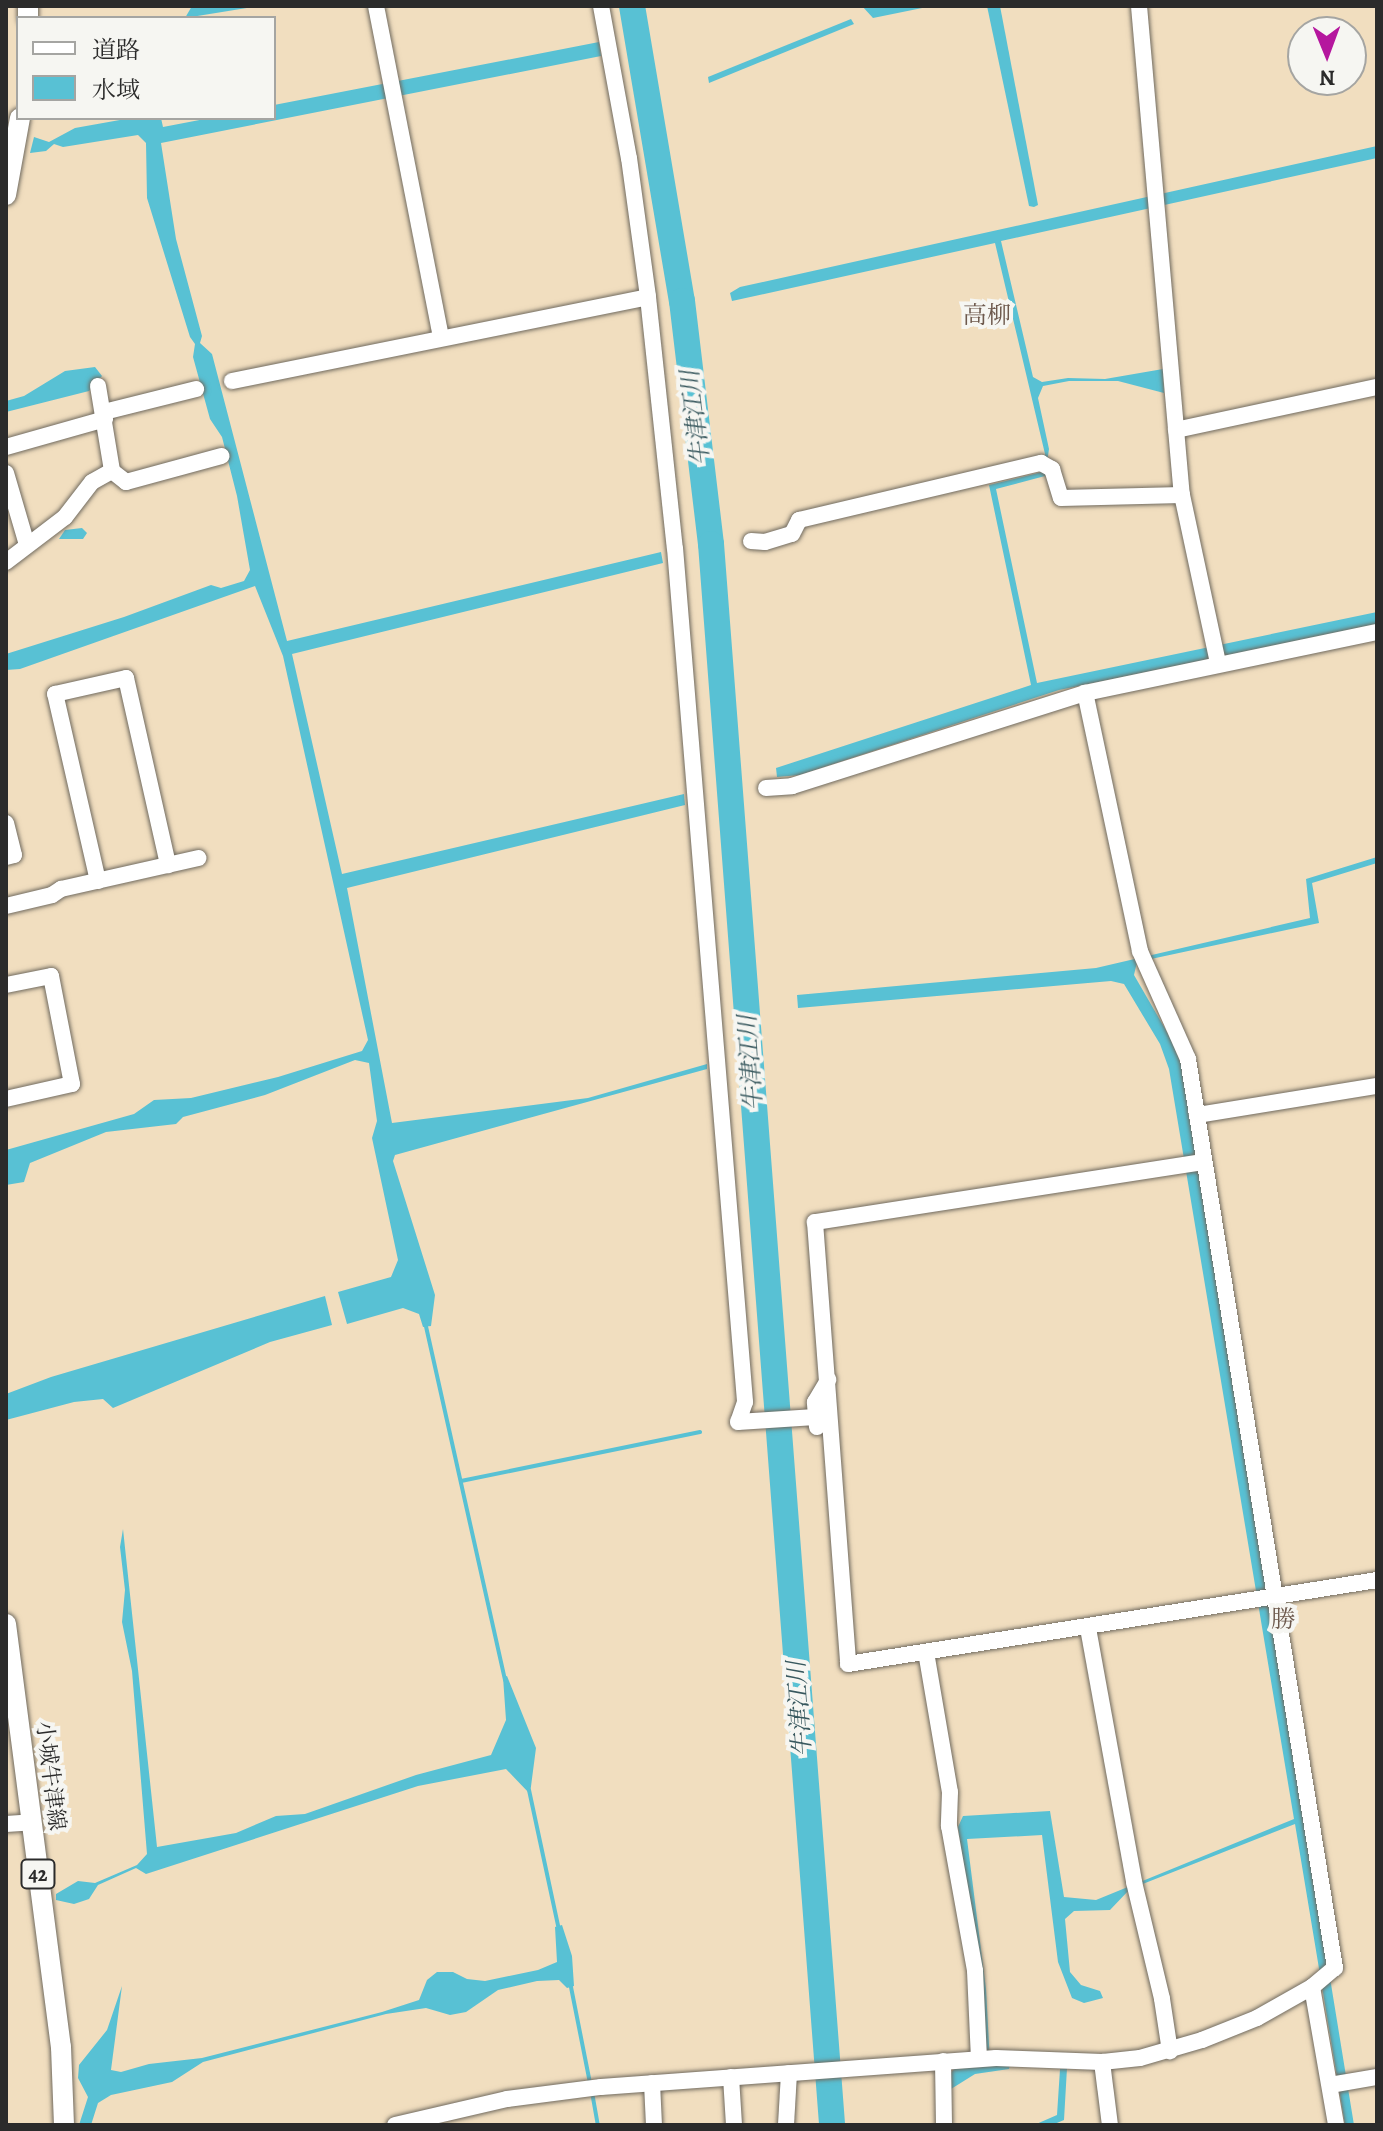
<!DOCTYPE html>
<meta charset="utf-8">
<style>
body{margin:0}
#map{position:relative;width:1383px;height:2131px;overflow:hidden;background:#f1debf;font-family:Alegreya,"Noto Serif JP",serif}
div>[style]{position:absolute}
.water>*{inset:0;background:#58c1d4}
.stream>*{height:4px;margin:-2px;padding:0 2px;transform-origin:2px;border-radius:2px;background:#58c1d4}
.river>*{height:26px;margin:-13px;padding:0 13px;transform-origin:13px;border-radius:13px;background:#58c1d4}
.roads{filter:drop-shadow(0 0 2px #706a5f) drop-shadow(0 0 2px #706a5f)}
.minor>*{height:16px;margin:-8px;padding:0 8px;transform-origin:8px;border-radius:8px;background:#fff}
.major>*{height:20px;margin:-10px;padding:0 10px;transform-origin:10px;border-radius:10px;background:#fff}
span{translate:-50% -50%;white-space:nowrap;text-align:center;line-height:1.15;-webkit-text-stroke:8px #f6f6f2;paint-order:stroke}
.shield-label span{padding:2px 6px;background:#f6f6f2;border:2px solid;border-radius:6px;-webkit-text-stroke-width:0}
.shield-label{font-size:20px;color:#2b2b2b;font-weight:700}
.street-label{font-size:22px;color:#2b2b2b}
.neighbourhood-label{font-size:24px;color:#6d594d}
.water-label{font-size:24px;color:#38585e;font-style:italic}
.frame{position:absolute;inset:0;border:8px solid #2b2b2b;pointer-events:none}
.legend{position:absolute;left:16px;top:16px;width:260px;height:104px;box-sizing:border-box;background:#f6f6f2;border:2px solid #a5a5a2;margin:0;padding:10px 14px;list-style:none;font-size:24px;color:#2b2b2b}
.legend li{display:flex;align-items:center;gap:16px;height:40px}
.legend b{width:40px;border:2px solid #a5a5a2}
.north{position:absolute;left:1287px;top:16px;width:80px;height:80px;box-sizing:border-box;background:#f6f6f2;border:2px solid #a5a5a2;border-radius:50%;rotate:179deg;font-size:22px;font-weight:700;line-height:32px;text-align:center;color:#2b2b2b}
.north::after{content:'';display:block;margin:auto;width:28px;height:36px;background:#b5179e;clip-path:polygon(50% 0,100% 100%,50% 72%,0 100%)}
</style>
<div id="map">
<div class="water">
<div style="clip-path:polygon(192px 6px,259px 6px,185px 18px)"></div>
<div style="clip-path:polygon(862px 6px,932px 6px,873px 18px)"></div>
<div style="clip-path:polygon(987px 6px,1000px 6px,1038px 205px,1034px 207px,1029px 206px)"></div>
<div style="clip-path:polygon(851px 19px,854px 24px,709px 83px,708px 77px)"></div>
<div style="clip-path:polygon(599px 42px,601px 56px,161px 143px,176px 239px,202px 336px,200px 343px,212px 354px,287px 641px,661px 552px,663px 563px,292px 654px,342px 874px,684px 794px,685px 805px,347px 888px,392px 1123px,588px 1098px,707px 1064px,707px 1069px,395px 1155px,393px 1161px,435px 1295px,431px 1326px,423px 1327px,419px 1314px,403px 1308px,347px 1324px,338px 1292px,391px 1277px,398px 1260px,372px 1138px,377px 1121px,369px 1063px,355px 1060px,265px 1095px,183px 1117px,176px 1124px,106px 1132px,30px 1163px,24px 1182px,6px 1185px,6px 1150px,134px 1114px,154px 1100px,191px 1098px,278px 1077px,362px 1051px,368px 1040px,283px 656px,255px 586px,20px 669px,6px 670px,6px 654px,124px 617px,211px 585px,221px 588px,244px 581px,250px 570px,237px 496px,222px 437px,210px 419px,193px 357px,195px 344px,190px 337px,147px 198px,146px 143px,138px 135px,63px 147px,54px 144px,46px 151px,30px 153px,34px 137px,49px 142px,75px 128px,131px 118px,161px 118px,163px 127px,210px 118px,274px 118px,274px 105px)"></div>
<div style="clip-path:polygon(1377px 146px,1377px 158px,1001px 241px,1033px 377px,1042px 382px,1068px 378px,1105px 379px,1163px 369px,1164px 393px,1118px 381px,1069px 381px,1043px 386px,1038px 398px,1049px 449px,1045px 476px,996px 489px,1037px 683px,1377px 612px,1377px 625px,1059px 690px,800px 775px,777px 777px,776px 768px,1031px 685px,989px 485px,1042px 472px,1045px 454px,995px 243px,732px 301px,730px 293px,740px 287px)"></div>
<div style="clip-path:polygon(95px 367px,102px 376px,89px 391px,6px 412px,6px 401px,24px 396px,65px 371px)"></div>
<div style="clip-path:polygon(82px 528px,87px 533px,83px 539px,59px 539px,65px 530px)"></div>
<div style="clip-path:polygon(1377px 857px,1377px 863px,1312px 883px,1319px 923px,1137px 962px,1134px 975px,1171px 1039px,1181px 1064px,1354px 2125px,1345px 2125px,1295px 1824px,1130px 1889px,1110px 1910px,1074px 1911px,1065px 1919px,1070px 1972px,1081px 1985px,1100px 1991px,1103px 1998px,1084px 2003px,1072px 1998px,1058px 1962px,1042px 1835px,967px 1839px,986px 1989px,990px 2063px,1010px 2065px,1009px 2069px,975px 2074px,951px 2089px,950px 2074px,954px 2069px,984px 2066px,981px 1991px,958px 1827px,963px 1816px,1050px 1811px,1064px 1897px,1096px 1900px,1294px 1819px,1169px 1069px,1160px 1044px,1124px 984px,1111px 981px,798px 1008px,797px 995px,1096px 968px,1310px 918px,1306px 879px)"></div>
<div style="clip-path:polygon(325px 1296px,332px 1325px,270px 1342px,113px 1408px,103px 1399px,74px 1402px,6px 1420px,6px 1394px,51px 1377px)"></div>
<div style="clip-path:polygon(123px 1529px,157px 1847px,236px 1833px,276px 1816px,305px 1814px,416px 1775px,491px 1755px,506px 1720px,503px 1677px,507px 1676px,536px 1748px,530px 1794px,506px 1769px,418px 1786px,146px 1874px,136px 1868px,98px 1885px,89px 1899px,74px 1904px,56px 1900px,56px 1894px,78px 1881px,95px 1883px,137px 1865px,147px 1854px,132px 1671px,122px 1622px,125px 1590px,120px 1547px)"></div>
<div style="clip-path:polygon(562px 1925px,572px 1956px,574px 1986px,567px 1988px,559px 1980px,537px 1981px,498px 1990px,466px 2012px,450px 2015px,426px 2008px,386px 2014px,203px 2062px,172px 2082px,111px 2095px,98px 2103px,91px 2125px,79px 2125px,88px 2097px,78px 2078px,79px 2065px,107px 2030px,122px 1986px,111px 2070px,121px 2072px,149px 2064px,202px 2058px,382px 2012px,419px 2000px,427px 1980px,437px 1972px,453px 1972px,467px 1979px,485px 1981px,538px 1970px,557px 1962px,555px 1927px)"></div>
<div style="clip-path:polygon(1067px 2068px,1064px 2120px,1052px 2125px,1034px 2125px,1057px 2115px,1060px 2069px)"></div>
</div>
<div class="stream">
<div style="left:425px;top:1322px;width:367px;rotate:77.4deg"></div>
<div style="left:461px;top:1481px;width:244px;rotate:-11.6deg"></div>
<div style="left:529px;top:1790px;width:143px;rotate:77.9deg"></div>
<div style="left:570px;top:1982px;width:103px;rotate:78.8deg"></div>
<div style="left:592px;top:2092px;width:34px;rotate:80deg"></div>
</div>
<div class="river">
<div style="left:632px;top:6px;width:299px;rotate:80.4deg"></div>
<div style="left:682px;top:301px;width:245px;rotate:83.2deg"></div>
<div style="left:711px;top:544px;width:1586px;rotate:85.62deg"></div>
</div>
<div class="roads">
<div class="minor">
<div style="left:376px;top:6px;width:338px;rotate:78.9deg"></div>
<div style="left:601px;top:6px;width:155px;rotate:79.6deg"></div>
<div style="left:629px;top:158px;width:140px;rotate:82.2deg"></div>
<div style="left:648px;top:297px;width:252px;rotate:83.9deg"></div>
<div style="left:675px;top:548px;width:857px;rotate:85.31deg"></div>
<div style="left:745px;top:1402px;width:21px;rotate:109deg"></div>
<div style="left:738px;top:1422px;width:77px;rotate:-3.7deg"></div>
<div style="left:1139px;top:6px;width:491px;rotate:85deg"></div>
<div style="left:1182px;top:495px;width:172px;rotate:77.9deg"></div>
<div style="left:232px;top:381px;width:424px;rotate:-11.4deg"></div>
<div style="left:98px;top:386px;width:86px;rotate:80.6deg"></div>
<div style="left:104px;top:412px;width:95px;rotate:-14deg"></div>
<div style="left:1176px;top:430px;width:206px;rotate:-12.1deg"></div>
<div style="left:6px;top:447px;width:103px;rotate:-15.8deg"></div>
<div style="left:6px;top:473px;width:75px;rotate:73.7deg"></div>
<div style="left:751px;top:541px;width:14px;rotate:4deg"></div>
<div style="left:765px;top:542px;width:28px;rotate:-17deg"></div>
<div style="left:792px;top:534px;width:16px;rotate:-63deg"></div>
<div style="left:799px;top:520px;width:249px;rotate:-13.3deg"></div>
<div style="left:1041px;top:463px;width:13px;rotate:29deg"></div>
<div style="left:1052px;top:469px;width:30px;rotate:73deg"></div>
<div style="left:1061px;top:498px;width:121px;rotate:-1.4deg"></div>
<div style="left:6px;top:562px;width:74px;rotate:-37.3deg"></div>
<div style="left:65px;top:517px;width:44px;rotate:-52.4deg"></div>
<div style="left:92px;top:482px;width:23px;rotate:-29deg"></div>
<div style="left:112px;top:471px;width:18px;rotate:38deg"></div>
<div style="left:126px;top:482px;width:99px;rotate:-15.2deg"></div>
<div style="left:766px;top:788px;width:26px;rotate:-4deg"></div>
<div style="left:792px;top:786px;width:307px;rotate:-17.6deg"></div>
<div style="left:1085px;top:693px;width:298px;rotate:-11.8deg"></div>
<div style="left:6px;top:823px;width:33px;rotate:76deg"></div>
<div style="left:14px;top:855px;width:8px;rotate:166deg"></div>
<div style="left:98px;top:881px;width:192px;rotate:-102.9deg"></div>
<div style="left:55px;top:694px;width:73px;rotate:-12.7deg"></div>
<div style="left:126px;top:678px;width:192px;rotate:77.3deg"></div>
<div style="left:6px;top:906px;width:47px;rotate:-13.4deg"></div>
<div style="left:52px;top:895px;width:11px;rotate:-34deg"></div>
<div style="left:61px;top:889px;width:141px;rotate:-12.7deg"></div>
<div style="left:6px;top:985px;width:46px;rotate:-11.3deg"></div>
<div style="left:51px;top:976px;width:110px;rotate:79deg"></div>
<div style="left:72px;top:1084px;width:68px;rotate:167.2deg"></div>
<div style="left:1197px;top:1115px;width:182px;rotate:-9.2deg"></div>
<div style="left:1203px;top:1162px;width:393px;rotate:171.2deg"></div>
<div style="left:815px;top:1222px;width:443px;rotate:85.7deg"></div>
<div style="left:848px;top:1664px;width:536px;rotate:-9.02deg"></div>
<div style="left:817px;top:1427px;width:25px;rotate:-95deg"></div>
<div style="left:815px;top:1402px;width:26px;rotate:-59deg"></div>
<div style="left:1088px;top:1628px;width:258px;rotate:79.7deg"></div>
<div style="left:1134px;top:1882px;width:120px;rotate:76.5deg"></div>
<div style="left:1162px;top:1999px;width:53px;rotate:81.3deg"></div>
<div style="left:926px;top:1652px;width:142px;rotate:80.3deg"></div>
<div style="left:950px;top:1792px;width:34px;rotate:92deg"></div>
<div style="left:949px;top:1826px;width:147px;rotate:79.8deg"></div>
<div style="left:975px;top:1971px;width:88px;rotate:87.4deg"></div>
<div style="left:6px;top:1824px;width:26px;rotate:-4deg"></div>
<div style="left:1312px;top:1987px;width:140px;rotate:80.1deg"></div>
<div style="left:943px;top:2061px;width:64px;rotate:89.1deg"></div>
<div style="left:1102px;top:2062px;width:64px;rotate:82.8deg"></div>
<div style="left:731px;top:2077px;width:48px;rotate:86.4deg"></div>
<div style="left:652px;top:2083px;width:42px;rotate:87.3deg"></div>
<div style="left:1330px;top:2085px;width:48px;rotate:-9.7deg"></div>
<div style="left:395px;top:2125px;width:115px;rotate:-13.1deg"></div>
<div style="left:507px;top:2099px;width:95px;rotate:-7.3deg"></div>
<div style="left:601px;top:2087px;width:396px;rotate:-4.2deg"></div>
<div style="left:996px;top:2058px;width:106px;rotate:2.2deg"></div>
<div style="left:1102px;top:2062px;width:38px;rotate:-6deg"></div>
<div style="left:1140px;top:2058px;width:65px;rotate:-16.2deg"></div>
<div style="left:1202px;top:2040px;width:59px;rotate:-21.8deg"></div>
<div style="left:1257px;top:2018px;width:63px;rotate:-29.4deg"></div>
<div style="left:1312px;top:1987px;width:30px;rotate:-40deg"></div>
<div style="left:1335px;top:1968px;width:921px;rotate:-99.19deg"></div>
<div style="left:1188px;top:1059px;width:118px;rotate:-114deg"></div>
<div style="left:1140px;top:951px;width:264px;rotate:-102deg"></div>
<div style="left:786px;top:2125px;width:52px;rotate:-86.7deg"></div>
</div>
<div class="major">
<div style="left:28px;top:18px;width:12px;rotate:-90deg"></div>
<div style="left:6px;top:195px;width:78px;rotate:-79.7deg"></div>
<div style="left:6px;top:1624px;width:427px;rotate:82.6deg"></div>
<div style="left:61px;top:2047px;width:78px;rotate:87.8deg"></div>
</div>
</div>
<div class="shield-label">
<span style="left:38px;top:1874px">42</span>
</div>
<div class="street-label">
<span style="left:50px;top:1776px;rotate:83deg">小城牛津線</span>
</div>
<div class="neighbourhood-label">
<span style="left:987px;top:316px">高柳</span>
<span style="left:1283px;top:1620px">勝</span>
</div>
<div class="water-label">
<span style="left:696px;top:418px;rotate:-97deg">牛津江川</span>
<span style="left:751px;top:1063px;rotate:-94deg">牛津江川</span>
<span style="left:800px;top:1709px;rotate:-94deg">牛津江川</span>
</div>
<div class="frame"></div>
<ul class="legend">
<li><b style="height:10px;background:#fff"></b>道路</li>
<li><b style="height:22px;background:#58c1d4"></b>水域</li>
</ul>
<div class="north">N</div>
</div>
